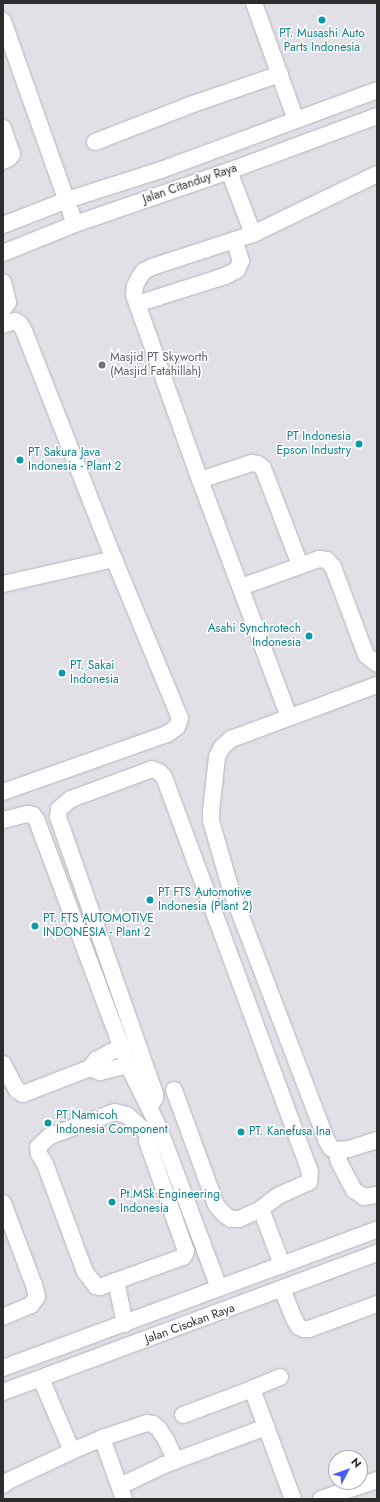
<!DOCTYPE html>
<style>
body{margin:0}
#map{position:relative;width:380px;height:1502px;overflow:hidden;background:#eee8e0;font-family:Jost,sans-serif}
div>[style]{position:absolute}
.industrial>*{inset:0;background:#e2e0e7}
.roads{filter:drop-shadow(0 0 1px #b3b5c0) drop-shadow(0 0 1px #b3b5c0)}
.minor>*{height:16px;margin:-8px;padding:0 8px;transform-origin:8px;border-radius:8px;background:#fff}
.dots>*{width:11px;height:11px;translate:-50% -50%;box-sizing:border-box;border:2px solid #fff;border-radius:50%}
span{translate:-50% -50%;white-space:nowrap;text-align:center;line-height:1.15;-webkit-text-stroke:3px #fff;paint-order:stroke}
.culture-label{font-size:12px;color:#0d838f}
.right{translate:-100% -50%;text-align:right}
.left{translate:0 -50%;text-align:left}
.street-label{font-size:12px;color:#2d2d2d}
.worship-label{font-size:12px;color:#5b616d}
.frame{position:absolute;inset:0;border:4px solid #2d2d2d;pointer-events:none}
.north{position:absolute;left:328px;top:1450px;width:40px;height:40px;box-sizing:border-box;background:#fff;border:1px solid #ababab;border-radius:50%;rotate:49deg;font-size:11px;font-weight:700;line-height:16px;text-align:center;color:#2d2d2d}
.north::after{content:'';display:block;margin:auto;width:14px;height:18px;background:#445ff7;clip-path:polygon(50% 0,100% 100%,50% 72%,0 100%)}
</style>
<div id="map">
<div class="industrial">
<div style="clip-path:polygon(evenodd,3px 3px,377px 3px,377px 1499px,3px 1499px,3px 3px,336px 1458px,360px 1458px,360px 1482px,336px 1482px,336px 1458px)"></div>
</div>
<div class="roads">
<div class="minor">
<div style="left:254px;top:3px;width:124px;rotate:70.3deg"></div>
<div style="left:3px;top:21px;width:215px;rotate:70.5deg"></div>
<div style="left:3px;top:128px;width:28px;rotate:71deg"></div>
<div style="left:12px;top:154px;width:5px;rotate:127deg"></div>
<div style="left:9px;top:158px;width:7px;rotate:153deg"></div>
<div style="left:95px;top:142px;width:105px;rotate:-21.2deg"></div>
<div style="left:193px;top:104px;width:92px;rotate:-19deg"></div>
<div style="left:229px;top:171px;width:67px;rotate:69.1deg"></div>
<div style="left:253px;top:234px;width:106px;rotate:161.9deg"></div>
<div style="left:152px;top:267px;width:9px;rotate:153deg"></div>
<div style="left:144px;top:271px;width:9px;rotate:126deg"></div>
<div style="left:139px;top:278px;width:9px;rotate:117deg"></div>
<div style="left:135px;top:286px;width:9px;rotate:96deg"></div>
<div style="left:134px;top:295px;width:196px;rotate:70.4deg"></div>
<div style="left:200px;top:480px;width:253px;rotate:69.4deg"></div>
<div style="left:3px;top:225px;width:69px;rotate:-21.3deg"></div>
<div style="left:67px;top:200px;width:99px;rotate:-17.7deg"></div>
<div style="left:161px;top:170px;width:230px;rotate:-20.3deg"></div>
<div style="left:253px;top:234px;width:138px;rotate:-25.8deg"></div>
<div style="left:3px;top:253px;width:78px;rotate:-21.9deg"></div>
<div style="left:75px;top:224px;width:163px;rotate:-19deg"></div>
<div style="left:229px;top:171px;width:158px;rotate:-20.4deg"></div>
<div style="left:3px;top:282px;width:21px;rotate:76deg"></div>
<div style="left:8px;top:302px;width:9px;rotate:122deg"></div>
<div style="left:137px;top:304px;width:92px;rotate:-17.7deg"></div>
<div style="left:225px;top:276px;width:13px;rotate:-27deg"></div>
<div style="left:237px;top:270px;width:10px;rotate:-66deg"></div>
<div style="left:241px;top:261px;width:22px;rotate:-108deg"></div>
<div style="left:3px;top:325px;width:13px;rotate:-18deg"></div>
<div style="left:15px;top:321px;width:6px;rotate:31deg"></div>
<div style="left:20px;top:324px;width:8px;rotate:60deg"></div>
<div style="left:24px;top:331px;width:245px;rotate:68.5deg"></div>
<div style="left:114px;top:559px;width:172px;rotate:67.5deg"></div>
<div style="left:180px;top:718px;width:9px;rotate:108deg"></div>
<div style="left:177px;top:727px;width:12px;rotate:145deg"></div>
<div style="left:167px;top:734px;width:174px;rotate:160.5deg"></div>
<div style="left:200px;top:480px;width:55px;rotate:-18.1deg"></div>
<div style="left:252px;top:463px;width:6px;rotate:9deg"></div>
<div style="left:258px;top:464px;width:6px;rotate:39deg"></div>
<div style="left:263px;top:468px;width:104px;rotate:69.1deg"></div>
<div style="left:3px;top:584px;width:114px;rotate:-12.7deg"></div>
<div style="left:241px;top:587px;width:83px;rotate:-19.7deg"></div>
<div style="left:319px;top:559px;width:8px;rotate:7deg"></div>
<div style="left:327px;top:560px;width:9px;rotate:49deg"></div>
<div style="left:333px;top:567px;width:94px;rotate:69.4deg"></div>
<div style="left:366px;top:655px;width:14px;rotate:39deg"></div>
<div style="left:377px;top:685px;width:156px;rotate:159.7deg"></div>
<div style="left:231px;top:739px;width:12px;rotate:138deg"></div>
<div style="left:222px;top:747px;width:11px;rotate:117deg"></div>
<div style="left:217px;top:757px;width:54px;rotate:96.3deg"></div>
<div style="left:211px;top:811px;width:10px;rotate:90deg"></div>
<div style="left:211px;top:821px;width:72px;rotate:73.8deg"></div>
<div style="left:231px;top:890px;width:269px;rotate:69.1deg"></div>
<div style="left:327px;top:1141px;width:8px;rotate:60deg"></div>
<div style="left:331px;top:1148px;width:5px;rotate:22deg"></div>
<div style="left:336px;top:1150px;width:13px;rotate:-4deg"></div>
<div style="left:349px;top:1149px;width:29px;rotate:-18deg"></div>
<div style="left:3px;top:820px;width:25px;rotate:-14deg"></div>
<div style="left:27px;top:814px;width:6px;rotate:9deg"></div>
<div style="left:33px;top:815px;width:7px;rotate:56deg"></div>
<div style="left:37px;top:821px;width:260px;rotate:69.5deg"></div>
<div style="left:128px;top:1065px;width:70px;rotate:63.8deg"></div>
<div style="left:159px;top:1128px;width:171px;rotate:69.4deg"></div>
<div style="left:3px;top:1064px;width:30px;rotate:62deg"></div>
<div style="left:17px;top:1090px;width:7px;rotate:34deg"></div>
<div style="left:23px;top:1094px;width:72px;rotate:-21.2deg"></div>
<div style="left:90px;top:1068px;width:10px;rotate:-53deg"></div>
<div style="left:96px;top:1060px;width:30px;rotate:-28deg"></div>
<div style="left:90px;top:1068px;width:11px;rotate:22deg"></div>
<div style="left:100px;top:1072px;width:29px;rotate:-14deg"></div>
<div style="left:174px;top:1090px;width:122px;rotate:69.9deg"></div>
<div style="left:216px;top:1205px;width:13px;rotate:48deg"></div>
<div style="left:225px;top:1215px;width:7px;rotate:34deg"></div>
<div style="left:231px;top:1219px;width:8px"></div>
<div style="left:239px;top:1219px;width:24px;rotate:-24deg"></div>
<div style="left:148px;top:1105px;width:4px;rotate:-27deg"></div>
<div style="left:152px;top:1103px;width:6px;rotate:-59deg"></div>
<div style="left:155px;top:1098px;width:4px;rotate:-90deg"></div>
<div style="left:155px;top:1094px;width:293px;rotate:-109.3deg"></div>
<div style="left:58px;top:817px;width:8px;rotate:-83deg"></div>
<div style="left:59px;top:809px;width:16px;rotate:-40deg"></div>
<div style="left:71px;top:799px;width:86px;rotate:-20.3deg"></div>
<div style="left:152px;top:769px;width:8px;rotate:23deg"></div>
<div style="left:159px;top:772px;width:7px;rotate:45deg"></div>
<div style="left:164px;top:777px;width:420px;rotate:69.7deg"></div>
<div style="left:310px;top:1171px;width:11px;rotate:95deg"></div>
<div style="left:309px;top:1182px;width:34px;rotate:156deg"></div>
<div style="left:278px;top:1196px;width:21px;rotate:143deg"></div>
<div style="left:261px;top:1209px;width:60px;rotate:69.4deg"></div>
<div style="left:336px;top:1150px;width:12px;rotate:76deg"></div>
<div style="left:339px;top:1162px;width:32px;rotate:62deg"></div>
<div style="left:354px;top:1190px;width:12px;rotate:35deg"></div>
<div style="left:364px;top:1197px;width:13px;rotate:-9deg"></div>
<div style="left:3px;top:1203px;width:88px;rotate:69.3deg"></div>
<div style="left:34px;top:1285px;width:12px;rotate:76deg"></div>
<div style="left:37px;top:1297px;width:10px;rotate:127deg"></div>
<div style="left:31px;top:1305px;width:30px;rotate:157deg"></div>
<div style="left:116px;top:1281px;width:17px;rotate:159deg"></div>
<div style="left:100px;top:1287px;width:4px;rotate:-166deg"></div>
<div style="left:96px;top:1286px;width:18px;rotate:-128deg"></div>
<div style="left:85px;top:1272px;width:115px;rotate:-110.3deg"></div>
<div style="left:45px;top:1164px;width:12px;rotate:-121deg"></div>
<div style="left:39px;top:1154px;width:7px;rotate:-98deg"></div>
<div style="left:38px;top:1147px;width:16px;rotate:-43deg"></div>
<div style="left:50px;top:1136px;width:69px;rotate:-20.3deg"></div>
<div style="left:115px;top:1112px;width:12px;rotate:14deg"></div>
<div style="left:127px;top:1115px;width:30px;rotate:42deg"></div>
<div style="left:282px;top:1289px;width:32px;rotate:68deg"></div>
<div style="left:294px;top:1319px;width:9px;rotate:58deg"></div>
<div style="left:299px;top:1327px;width:5px;rotate:22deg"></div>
<div style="left:304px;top:1329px;width:5px"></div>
<div style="left:309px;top:1329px;width:72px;rotate:-20.2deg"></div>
<div style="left:125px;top:1324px;width:44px;rotate:-101.8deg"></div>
<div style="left:116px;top:1281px;width:71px;rotate:-19.7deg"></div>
<div style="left:183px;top:1257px;width:4px;rotate:-56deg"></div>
<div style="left:185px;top:1254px;width:3px;rotate:-72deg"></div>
<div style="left:186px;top:1251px;width:117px;rotate:-109.5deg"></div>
<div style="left:147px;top:1141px;width:6px;rotate:-72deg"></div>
<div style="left:149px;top:1135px;width:10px;rotate:-37deg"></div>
<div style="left:3px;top:1368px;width:399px;rotate:-20.3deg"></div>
<div style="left:280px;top:1377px;width:30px;rotate:157deg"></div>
<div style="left:252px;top:1389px;width:117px;rotate:69.6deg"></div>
<div style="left:41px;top:1379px;width:78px;rotate:66.7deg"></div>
<div style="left:72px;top:1451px;width:33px;rotate:-23deg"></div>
<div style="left:102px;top:1438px;width:47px;rotate:-18.4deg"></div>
<div style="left:147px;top:1423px;width:6px;rotate:9deg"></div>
<div style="left:153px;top:1424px;width:8px;rotate:40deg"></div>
<div style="left:159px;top:1429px;width:13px;rotate:58deg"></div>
<div style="left:166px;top:1440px;width:23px;rotate:65deg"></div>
<div style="left:3px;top:1392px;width:399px;rotate:-20.4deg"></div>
<div style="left:183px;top:1415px;width:74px;rotate:-20.6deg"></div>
<div style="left:102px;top:1438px;width:65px;rotate:70.2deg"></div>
<div style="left:3px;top:1485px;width:6px;rotate:-39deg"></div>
<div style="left:8px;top:1481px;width:71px;rotate:-25.1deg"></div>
<div style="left:120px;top:1486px;width:49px;rotate:-25.5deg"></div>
<div style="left:164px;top:1465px;width:109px;rotate:-20.4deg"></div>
<div style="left:321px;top:1499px;width:59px;rotate:-18.7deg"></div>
</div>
</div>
<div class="dots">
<div style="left:322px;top:20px;background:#0f9aa8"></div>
<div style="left:102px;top:365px;background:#6b7280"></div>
<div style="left:359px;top:444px;background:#0f9aa8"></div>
<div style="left:20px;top:460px;background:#0f9aa8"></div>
<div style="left:309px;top:636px;background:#0f9aa8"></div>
<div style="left:62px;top:673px;background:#0f9aa8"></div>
<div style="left:150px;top:900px;background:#0f9aa8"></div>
<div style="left:35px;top:926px;background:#0f9aa8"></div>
<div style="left:48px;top:1123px;background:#0f9aa8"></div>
<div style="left:241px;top:1132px;background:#0f9aa8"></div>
<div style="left:112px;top:1202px;background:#0f9aa8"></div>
</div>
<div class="culture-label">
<span style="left:322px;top:41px">PT. Musashi Auto<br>Parts Indonesia</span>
<span class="right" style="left:351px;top:444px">PT Indonesia<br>Epson Industry</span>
<span class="left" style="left:28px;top:460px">PT Sakura Java<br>Indonesia - Plant 2</span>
<span class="right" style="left:301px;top:636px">Asahi Synchrotech<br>Indonesia</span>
<span class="left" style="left:70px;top:673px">PT. Sakai<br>Indonesia</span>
<span class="left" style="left:158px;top:900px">PT FTS Automotive<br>Indonesia (Plant 2)</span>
<span class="left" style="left:43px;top:926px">PT. FTS AUTOMOTIVE<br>INDONESIA - Plant 2</span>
<span class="left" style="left:56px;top:1123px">PT Namicoh<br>Indonesia Component</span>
<span class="left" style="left:249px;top:1132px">PT. Kanefusa Ina</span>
<span class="left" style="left:120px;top:1202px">Pt.MSk Engineering<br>Indonesia</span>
</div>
<div class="street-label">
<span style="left:190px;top:184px;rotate:-19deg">Jalan Citanduy Raya</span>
<span style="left:190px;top:1324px;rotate:-20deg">Jalan Cisokan Raya</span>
</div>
<div class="worship-label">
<span class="left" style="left:110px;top:365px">Masjid PT Skyworth<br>(Masjid Fatahillah)</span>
</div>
<div class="frame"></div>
<div class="north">N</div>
</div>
